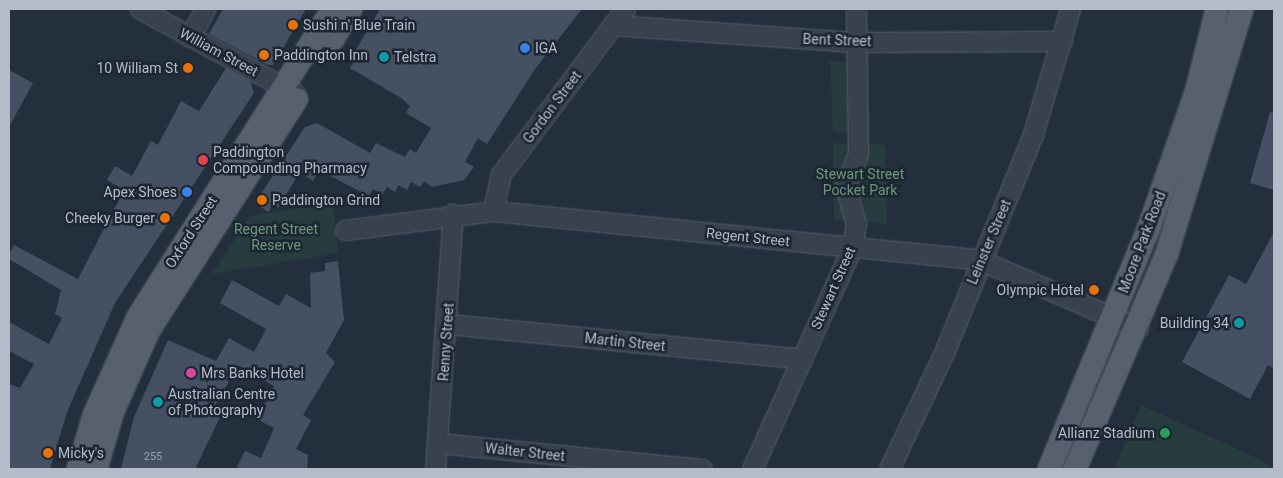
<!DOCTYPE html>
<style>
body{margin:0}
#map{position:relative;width:1283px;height:478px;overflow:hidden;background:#242f3e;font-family:Roboto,sans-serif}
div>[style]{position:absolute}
.green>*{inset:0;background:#263c3f}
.building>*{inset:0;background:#455162}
.roads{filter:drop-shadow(0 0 1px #565f6c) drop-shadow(0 0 1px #565f6c)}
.minor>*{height:19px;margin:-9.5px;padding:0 9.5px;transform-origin:9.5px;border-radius:9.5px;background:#38414e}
.major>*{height:22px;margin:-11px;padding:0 11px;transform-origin:11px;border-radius:11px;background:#56606e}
.dots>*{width:14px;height:14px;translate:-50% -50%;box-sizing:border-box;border:2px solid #1d2633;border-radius:50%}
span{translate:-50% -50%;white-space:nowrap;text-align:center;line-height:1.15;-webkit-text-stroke:5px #1d2633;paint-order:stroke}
.number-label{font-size:11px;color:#98a1af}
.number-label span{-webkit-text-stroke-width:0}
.poi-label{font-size:14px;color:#b4bcc9}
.left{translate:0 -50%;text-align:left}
.right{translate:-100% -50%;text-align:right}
.street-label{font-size:14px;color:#b4bcc9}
.park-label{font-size:14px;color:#6b9a76}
.frame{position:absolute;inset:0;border:10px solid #b4bcc9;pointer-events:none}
</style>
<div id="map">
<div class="green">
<div style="clip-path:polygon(830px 61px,852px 62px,853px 133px,833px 132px)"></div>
<div style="clip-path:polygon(833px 143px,885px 145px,887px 224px,834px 220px)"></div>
<div style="clip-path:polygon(333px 203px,338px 253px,212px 274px,250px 216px)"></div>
<div style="clip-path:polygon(1141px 405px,1261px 460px,1274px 469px,1114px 469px)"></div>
</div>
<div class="building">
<div style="clip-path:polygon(223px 9px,306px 9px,273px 65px,268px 65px,209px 34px)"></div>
<div style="clip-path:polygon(380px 9px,582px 9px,535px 69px,487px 144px,478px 138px,465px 162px,474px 167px,464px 180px,432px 187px,424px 181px,420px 187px,411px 182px,407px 190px,398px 185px,395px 192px,387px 187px,382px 195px,373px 189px,369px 196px,319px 170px,313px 181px,300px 172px,278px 208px,273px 205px,268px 212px,255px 203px,305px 127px,317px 123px,370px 153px,376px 143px,405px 157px,410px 149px,416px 153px,431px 128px,406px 113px,410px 106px,401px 98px,350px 68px,353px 63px,349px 61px)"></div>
<div style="clip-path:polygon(226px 68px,250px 81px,254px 93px,115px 303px,67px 412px,50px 469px,9px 469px,9px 384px,20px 388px,34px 364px,9px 351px,9px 322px,49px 344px,62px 318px,55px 314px,61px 290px,9px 259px,9px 254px,14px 245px,78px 279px,124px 190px,107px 180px,115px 166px,132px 176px,151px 141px,158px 145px,181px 101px,199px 111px)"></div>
<div style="clip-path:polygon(9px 70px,33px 83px,9px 127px)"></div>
<div style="clip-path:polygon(1270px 112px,1274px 113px,1274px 190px,1250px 183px)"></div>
<div style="clip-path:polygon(1274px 232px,1274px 369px,1268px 365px,1250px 399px,1182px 362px,1229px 275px,1246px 284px)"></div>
<div style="clip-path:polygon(338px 261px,344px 320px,326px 353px,335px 362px,303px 415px,311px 420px,296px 449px,308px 455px,307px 469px,236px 469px,245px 451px,261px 458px,274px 428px,257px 419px,274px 386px,238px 365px,215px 406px,223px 411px,195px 469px,121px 469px,134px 417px,168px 340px,216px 361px,229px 338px,254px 352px,266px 329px,220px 303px,232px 280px,279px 306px,286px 294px,311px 308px,310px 273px,325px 271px,325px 263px)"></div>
</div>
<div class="roads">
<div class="minor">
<div style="left:140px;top:9px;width:176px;rotate:28.5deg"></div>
<div style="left:612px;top:25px;width:246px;rotate:4deg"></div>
<div style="left:857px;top:42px;width:205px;rotate:-0.3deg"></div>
<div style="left:190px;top:37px;width:32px;rotate:-62deg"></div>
<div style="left:493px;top:211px;width:38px;rotate:-78deg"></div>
<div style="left:501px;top:174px;width:206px;rotate:-53.1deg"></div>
<div style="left:345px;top:230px;width:149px;rotate:-7.3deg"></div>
<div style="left:493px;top:211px;width:489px;rotate:5.7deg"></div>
<div style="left:980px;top:260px;width:172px;rotate:23.3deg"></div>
<div style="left:448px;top:324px;width:356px;rotate:5.6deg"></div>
<div style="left:437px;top:443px;width:266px;rotate:5.6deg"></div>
<div style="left:435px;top:469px;width:256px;rotate:-86deg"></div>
<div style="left:752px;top:469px;width:243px;rotate:-65.7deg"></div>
<div style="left:852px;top:248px;width:24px;rotate:-81deg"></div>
<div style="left:856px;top:224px;width:40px;rotate:-106deg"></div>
<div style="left:845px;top:186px;width:35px;rotate:-68deg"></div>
<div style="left:858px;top:153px;width:144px;rotate:-90.8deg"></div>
<div style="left:889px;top:469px;width:126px;rotate:-64.7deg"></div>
<div style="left:943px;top:355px;width:239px;rotate:-67.8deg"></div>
<div style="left:1033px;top:134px;width:130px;rotate:-73.5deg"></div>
</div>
<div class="major">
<div style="left:333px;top:39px;width:35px;rotate:-59deg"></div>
<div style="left:78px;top:469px;width:56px;rotate:-73.5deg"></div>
<div style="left:94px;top:415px;width:107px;rotate:-65.8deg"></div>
<div style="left:138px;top:317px;width:365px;rotate:-57.7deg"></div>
<div style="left:96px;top:469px;width:60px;rotate:-73.7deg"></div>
<div style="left:113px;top:411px;width:89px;rotate:-66deg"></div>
<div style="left:149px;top:330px;width:274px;rotate:-57.4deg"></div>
<div style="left:1049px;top:469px;width:259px;rotate:-67.5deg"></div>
<div style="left:1148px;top:230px;width:149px;rotate:-70.8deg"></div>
<div style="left:1197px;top:89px;width:82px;rotate:-76deg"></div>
<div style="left:1075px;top:469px;width:235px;rotate:-66.9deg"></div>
<div style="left:1167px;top:253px;width:255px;rotate:-72.9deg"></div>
</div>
</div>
<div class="dots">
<div style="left:293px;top:25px;background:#e8710a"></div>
<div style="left:525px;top:48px;background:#3f7fe0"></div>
<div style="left:264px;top:55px;background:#e8710a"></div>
<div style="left:384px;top:57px;background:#0f9aa8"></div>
<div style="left:188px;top:68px;background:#e8710a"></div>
<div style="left:203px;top:160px;background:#e0444e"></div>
<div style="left:187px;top:192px;background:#3f7fe0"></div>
<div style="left:262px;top:200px;background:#e8710a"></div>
<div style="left:165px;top:218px;background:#e8710a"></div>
<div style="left:1094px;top:290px;background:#e8710a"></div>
<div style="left:1239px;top:323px;background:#0f9aa8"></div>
<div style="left:191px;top:373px;background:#d1479c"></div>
<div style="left:158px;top:402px;background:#0f9aa8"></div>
<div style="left:1165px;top:433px;background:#2e9e5b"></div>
<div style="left:48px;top:453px;background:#e8710a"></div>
</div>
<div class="number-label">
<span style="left:153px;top:457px">255</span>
</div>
<div class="poi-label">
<span class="left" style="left:303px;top:25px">Sushi n' Blue Train</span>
<span class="left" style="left:535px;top:48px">IGA</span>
<span class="left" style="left:274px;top:55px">Paddington Inn</span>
<span class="left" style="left:394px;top:57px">Telstra</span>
<span class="right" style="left:178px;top:68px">10 William St</span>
<span class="left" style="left:213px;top:160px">Paddington<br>Compounding Pharmacy</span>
<span class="right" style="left:177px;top:192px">Apex Shoes</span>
<span class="left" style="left:272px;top:200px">Paddington Grind</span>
<span class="right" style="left:155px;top:218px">Cheeky Burger</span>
<span class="right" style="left:1084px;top:290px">Olympic Hotel</span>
<span class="right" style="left:1229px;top:323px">Building 34</span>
<span class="left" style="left:201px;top:373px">Mrs Banks Hotel</span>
<span class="left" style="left:168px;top:402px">Australian Centre<br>of Photography</span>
<span class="right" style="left:1155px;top:433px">Allianz Stadium</span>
<span class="left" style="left:58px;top:453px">Micky's</span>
</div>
<div class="street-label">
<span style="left:837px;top:40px;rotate:2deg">Bent Street</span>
<span style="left:219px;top:52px;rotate:28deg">William Street</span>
<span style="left:552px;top:107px;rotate:-53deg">Gordon Street</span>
<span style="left:191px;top:232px;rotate:-57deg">Oxford Street</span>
<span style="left:748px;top:237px;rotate:6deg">Regent Street</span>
<span style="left:989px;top:242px;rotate:-67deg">Leinster Street</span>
<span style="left:1142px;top:242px;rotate:-69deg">Moore Park Road</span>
<span style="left:833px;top:288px;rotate:-66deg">Stewart Street</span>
<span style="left:446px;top:342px;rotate:-86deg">Renny Street</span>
<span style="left:625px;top:342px;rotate:6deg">Martin Street</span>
<span style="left:525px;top:452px;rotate:6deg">Walter Street</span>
</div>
<div class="park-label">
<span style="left:860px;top:182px">Stewart Street<br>Pocket Park</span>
<span style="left:276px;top:237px">Regent Street<br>Reserve</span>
</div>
<div class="frame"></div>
</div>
